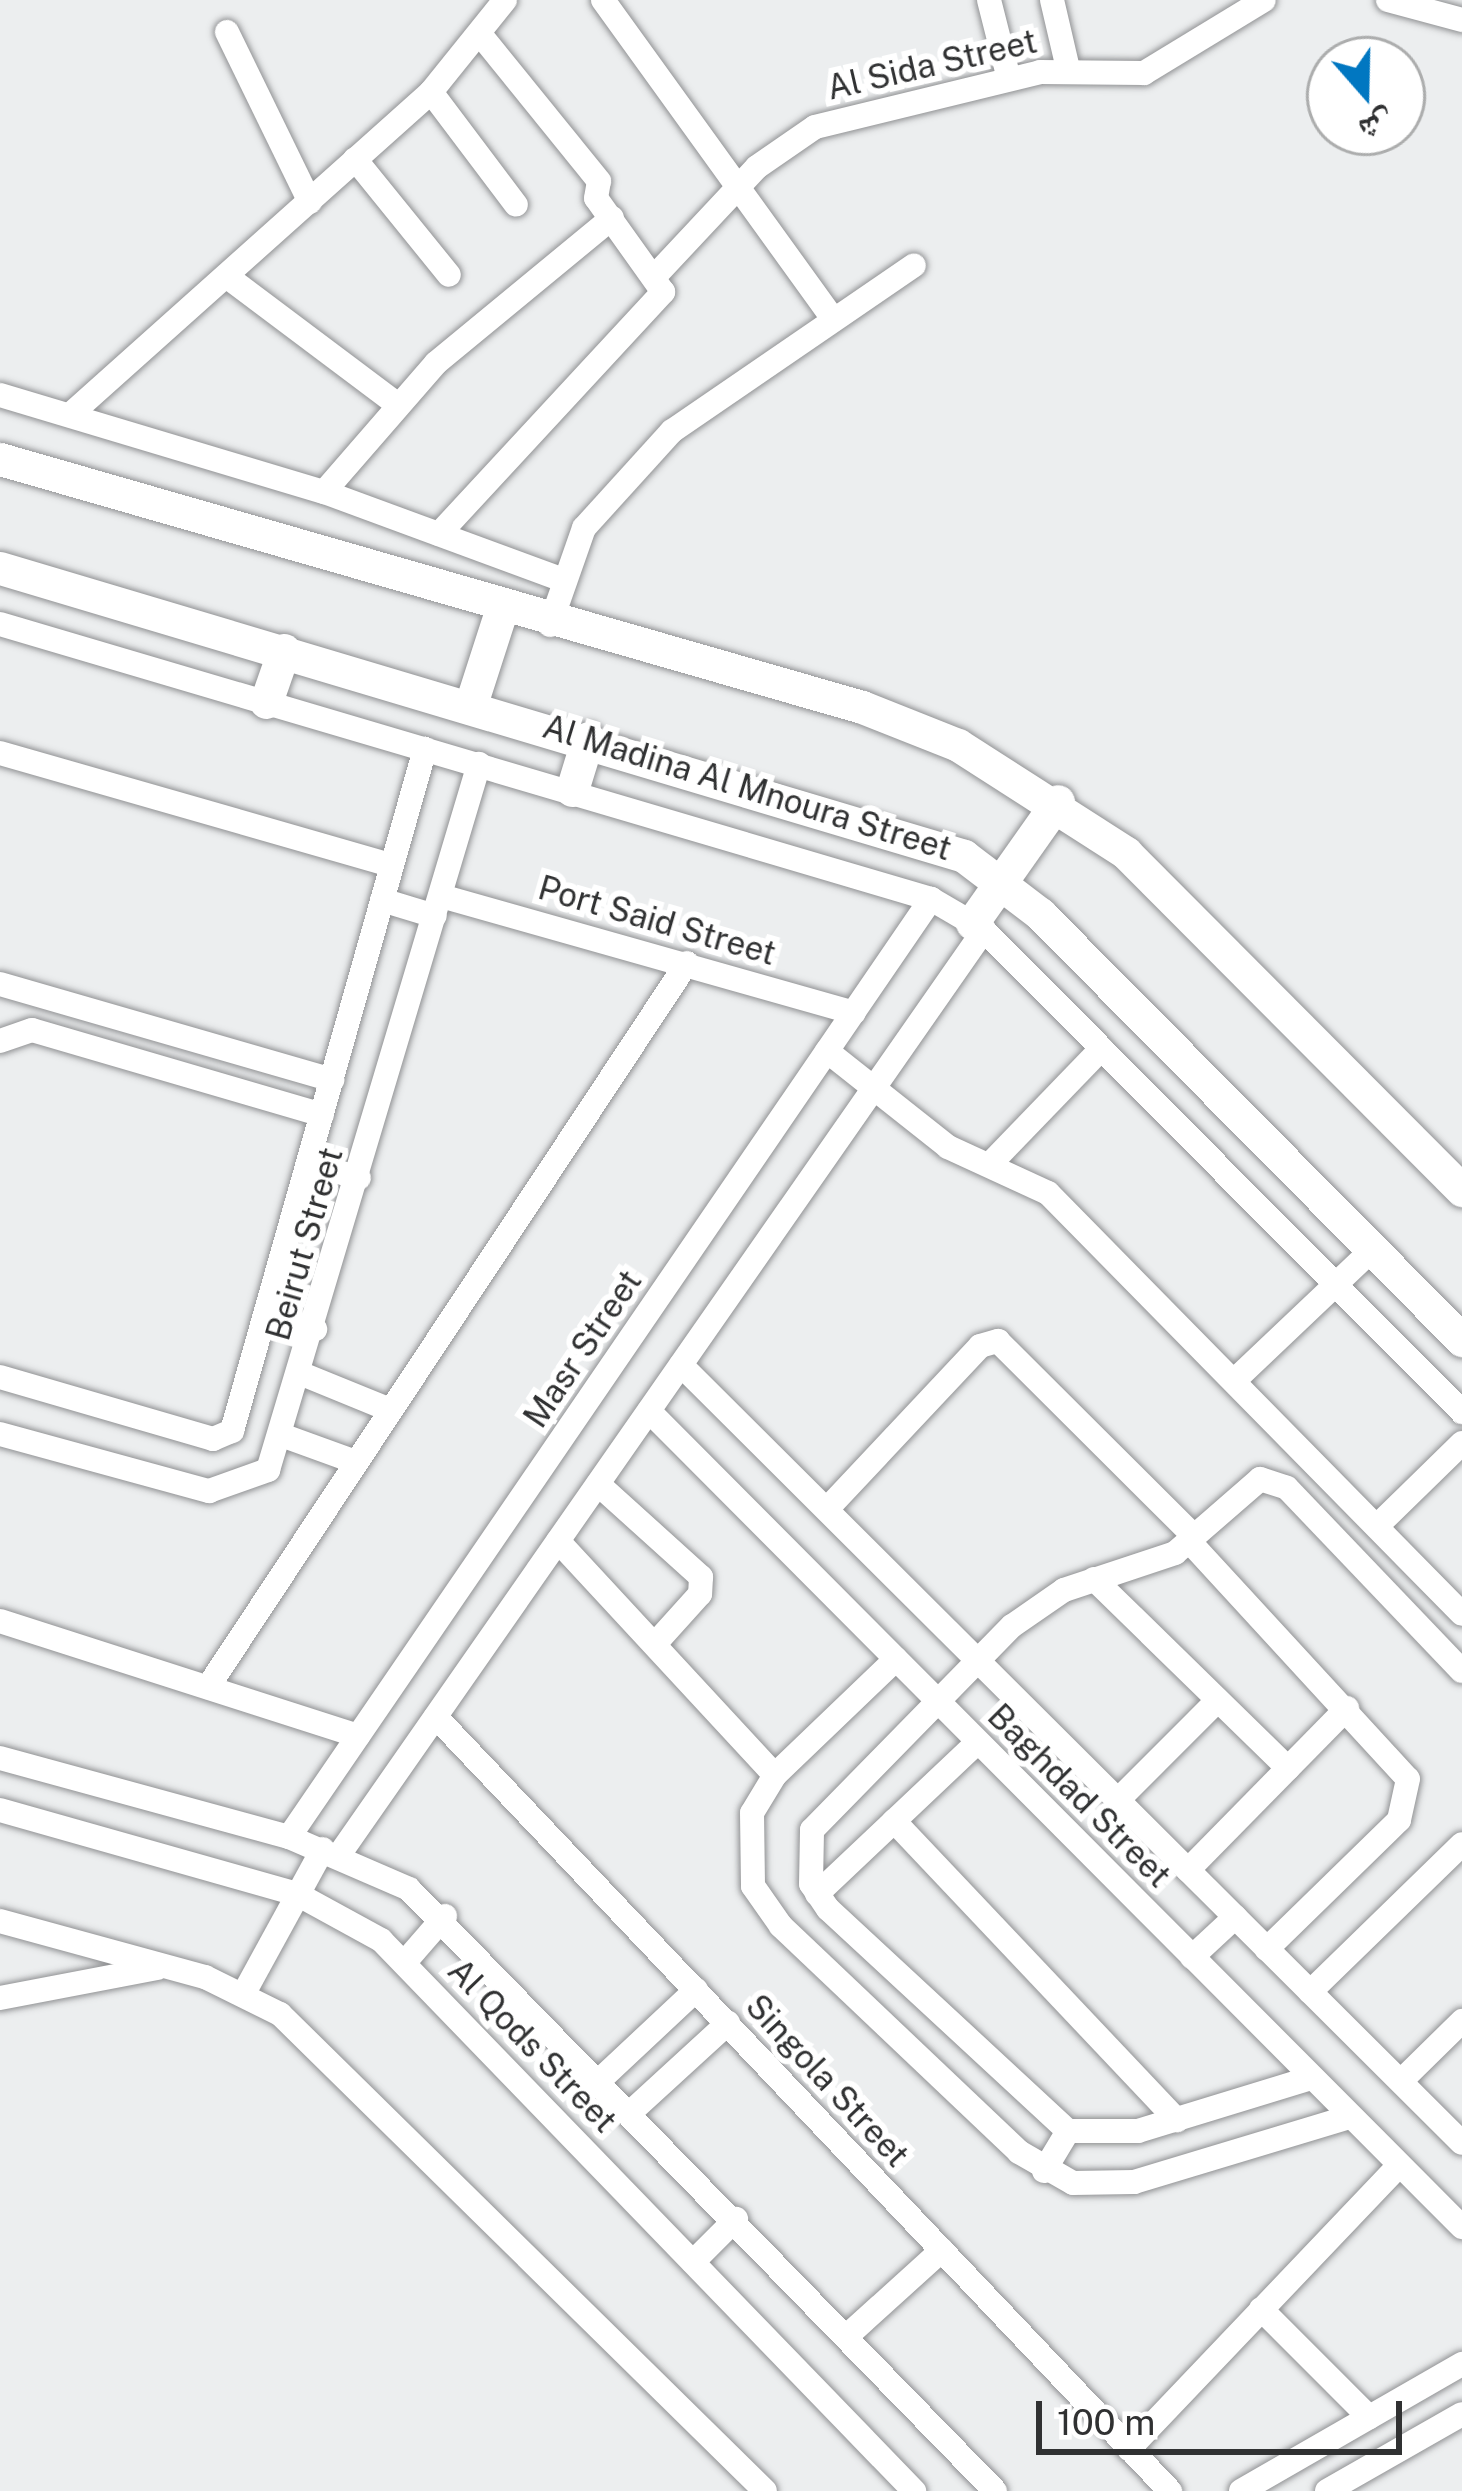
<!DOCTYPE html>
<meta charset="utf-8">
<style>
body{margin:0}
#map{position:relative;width:1462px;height:2491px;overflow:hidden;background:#eceeef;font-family:"Public Sans","Noto Naskh Arabic",sans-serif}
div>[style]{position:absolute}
.roads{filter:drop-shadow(0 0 3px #919294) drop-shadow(0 0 3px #919294)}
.minor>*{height:24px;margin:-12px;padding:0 12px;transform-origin:12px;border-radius:12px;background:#fff}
.secondary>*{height:33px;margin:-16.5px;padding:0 16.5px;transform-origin:16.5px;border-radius:16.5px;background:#fff}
span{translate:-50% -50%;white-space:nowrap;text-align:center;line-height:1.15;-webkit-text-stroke:12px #fff;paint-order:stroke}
.street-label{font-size:33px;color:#303132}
.north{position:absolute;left:1306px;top:36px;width:120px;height:120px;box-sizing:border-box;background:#fff;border:3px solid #acadad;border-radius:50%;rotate:160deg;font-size:33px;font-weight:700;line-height:48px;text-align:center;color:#303132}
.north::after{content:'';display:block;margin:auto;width:42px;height:54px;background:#0177c1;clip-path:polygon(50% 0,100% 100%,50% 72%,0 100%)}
.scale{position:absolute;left:1036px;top:2401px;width:366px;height:54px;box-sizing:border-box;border:6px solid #303132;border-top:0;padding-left:15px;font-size:36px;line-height:42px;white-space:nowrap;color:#303132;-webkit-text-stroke:9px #fff;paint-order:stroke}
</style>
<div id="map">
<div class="roads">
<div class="minor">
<div style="left:603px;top:0;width:390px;rotate:54.2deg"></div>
<div style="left:989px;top:0;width:81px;rotate:75.8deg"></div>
<div style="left:1052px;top:0;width:71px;rotate:76.9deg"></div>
<div style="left:1388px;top:0;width:77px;rotate:15.1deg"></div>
<div style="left:227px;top:32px;width:189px;rotate:64deg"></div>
<div style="left:431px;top:92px;width:141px;rotate:53deg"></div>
<div style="left:355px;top:159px;width:149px;rotate:51deg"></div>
<div style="left:655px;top:276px;width:149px;rotate:-46.9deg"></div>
<div style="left:757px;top:167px;width:70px;rotate:-34.6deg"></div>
<div style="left:815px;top:127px;width:232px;rotate:-13.7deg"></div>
<div style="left:1040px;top:72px;width:104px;rotate:0.6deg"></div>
<div style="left:1144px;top:73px;width:140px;rotate:-31.3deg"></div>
<div style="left:229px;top:278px;width:210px;rotate:36.9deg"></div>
<div style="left:0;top:395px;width:338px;rotate:16.7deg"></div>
<div style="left:324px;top:492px;width:249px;rotate:20.2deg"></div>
<div style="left:71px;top:414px;width:483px;rotate:-41.8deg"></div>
<div style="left:431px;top:92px;width:118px;rotate:-51.2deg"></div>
<div style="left:324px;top:492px;width:171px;rotate:-49deg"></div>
<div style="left:436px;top:363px;width:228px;rotate:-39.5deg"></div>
<div style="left:439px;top:534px;width:330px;rotate:-47.2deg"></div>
<div style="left:663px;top:292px;width:115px;rotate:-125.5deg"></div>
<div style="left:596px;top:198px;width:17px;rotate:-80deg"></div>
<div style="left:599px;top:181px;width:184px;rotate:-129deg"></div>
<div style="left:0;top:624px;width:971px;rotate:16.46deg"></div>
<div style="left:931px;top:899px;width:61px;rotate:30.3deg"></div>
<div style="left:984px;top:930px;width:679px;rotate:45.24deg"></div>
<div style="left:550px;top:625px;width:103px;rotate:-70.7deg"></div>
<div style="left:584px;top:528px;width:131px;rotate:-47.8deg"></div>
<div style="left:672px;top:431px;width:293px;rotate:-34.4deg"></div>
<div style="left:0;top:753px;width:407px;rotate:16deg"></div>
<div style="left:441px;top:896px;width:429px;rotate:15.8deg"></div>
<div style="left:382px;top:900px;width:55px;rotate:16.8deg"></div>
<div style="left:0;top:984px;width:346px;rotate:16.1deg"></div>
<div style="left:0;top:1041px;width:34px;rotate:-19deg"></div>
<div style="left:32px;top:1030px;width:302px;rotate:16.3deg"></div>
<div style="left:827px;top:1051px;width:154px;rotate:38.4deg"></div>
<div style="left:948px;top:1147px;width:110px;rotate:24.7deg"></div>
<div style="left:1048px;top:1193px;width:590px;rotate:45.48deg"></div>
<div style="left:993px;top:1161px;width:156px;rotate:-46deg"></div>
<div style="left:309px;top:1163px;width:52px;rotate:16.7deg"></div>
<div style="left:267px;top:1316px;width:50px;rotate:15.2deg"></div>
<div style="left:681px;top:1365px;width:1102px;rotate:44.89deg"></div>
<div style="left:302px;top:1374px;width:95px;rotate:22.2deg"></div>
<div style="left:0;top:1377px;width:222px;rotate:16.2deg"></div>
<div style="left:213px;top:1439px;width:21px;rotate:-23deg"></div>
<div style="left:232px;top:1431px;width:709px;rotate:-74.2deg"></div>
<div style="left:1236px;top:1379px;width:189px;rotate:-43.5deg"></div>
<div style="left:649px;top:1411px;width:1152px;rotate:45.11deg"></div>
<div style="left:0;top:1434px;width:217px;rotate:15.3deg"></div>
<div style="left:209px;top:1491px;width:63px;rotate:-19.6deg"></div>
<div style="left:268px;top:1470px;width:737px;rotate:-73.36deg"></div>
<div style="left:284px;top:1436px;width:77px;rotate:19.9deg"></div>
<div style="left:598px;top:1484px;width:139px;rotate:42.1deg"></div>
<div style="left:701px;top:1577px;width:17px;rotate:93deg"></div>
<div style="left:700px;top:1594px;width:67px;rotate:132deg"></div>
<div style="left:828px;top:1508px;width:222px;rotate:-46.8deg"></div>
<div style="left:980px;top:1346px;width:19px;rotate:-16deg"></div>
<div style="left:998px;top:1341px;width:276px;rotate:44.9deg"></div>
<div style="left:1377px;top:1526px;width:119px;rotate:-44.3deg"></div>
<div style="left:558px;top:1541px;width:319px;rotate:47.2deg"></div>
<div style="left:1189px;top:1541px;width:323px;rotate:47.4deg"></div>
<div style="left:1408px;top:1779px;width:42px;rotate:102.4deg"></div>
<div style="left:1399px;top:1820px;width:185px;rotate:135.7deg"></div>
<div style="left:1094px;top:1579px;width:271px;rotate:44.3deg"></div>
<div style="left:0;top:1621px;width:376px;rotate:17.8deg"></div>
<div style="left:896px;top:1659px;width:168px;rotate:136.2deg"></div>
<div style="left:775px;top:1775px;width:44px;rotate:121.2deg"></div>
<div style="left:752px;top:1813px;width:73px;rotate:89.2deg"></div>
<div style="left:753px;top:1886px;width:49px;rotate:55deg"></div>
<div style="left:781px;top:1926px;width:328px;rotate:43.5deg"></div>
<div style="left:1019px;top:2152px;width:62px;rotate:29.9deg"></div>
<div style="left:1073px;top:2183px;width:61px;rotate:-0.9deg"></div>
<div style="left:1134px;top:2182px;width:225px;rotate:-16.8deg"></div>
<div style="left:208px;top:1687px;width:868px;rotate:-56.51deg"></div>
<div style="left:436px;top:1717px;width:1067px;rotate:46.52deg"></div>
<div style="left:0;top:1758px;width:300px;rotate:15.3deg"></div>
<div style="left:289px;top:1837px;width:131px;rotate:23.4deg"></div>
<div style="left:409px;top:1889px;width:840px;rotate:45.77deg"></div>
<div style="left:1118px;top:1800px;width:141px;rotate:-45deg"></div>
<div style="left:0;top:1810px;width:309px;rotate:15.8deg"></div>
<div style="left:297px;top:1894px;width:96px;rotate:28.7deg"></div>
<div style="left:381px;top:1940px;width:767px;rotate:45.95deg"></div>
<div style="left:894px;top:1821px;width:412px;rotate:46.6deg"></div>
<div style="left:289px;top:1837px;width:1137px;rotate:-55.61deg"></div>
<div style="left:339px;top:1855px;width:1128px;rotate:-55.11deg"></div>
<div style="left:1188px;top:1870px;width:227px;rotate:-45.5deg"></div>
<div style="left:817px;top:1894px;width:221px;rotate:-43.4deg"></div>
<div style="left:0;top:1921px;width:213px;rotate:15.3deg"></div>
<div style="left:205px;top:1977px;width:84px;rotate:26.3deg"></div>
<div style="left:280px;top:2014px;width:680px;rotate:44.52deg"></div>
<div style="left:1192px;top:1957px;width:59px;rotate:-42.9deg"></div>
<div style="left:405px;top:1962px;width:61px;rotate:-49deg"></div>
<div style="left:1310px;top:1992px;width:212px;rotate:-44.2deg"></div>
<div style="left:244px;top:1993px;width:164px;rotate:-61.3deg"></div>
<div style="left:0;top:1998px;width:160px;rotate:-10.8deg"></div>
<div style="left:602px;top:2078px;width:129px;rotate:-43.1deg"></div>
<div style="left:1311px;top:2078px;width:181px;rotate:163deg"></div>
<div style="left:1138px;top:2131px;width:70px;rotate:180deg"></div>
<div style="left:1068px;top:2131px;width:327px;rotate:-137.2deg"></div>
<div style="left:828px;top:1909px;width:30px;rotate:-124deg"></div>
<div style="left:811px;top:1884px;width:54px;rotate:-88.9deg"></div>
<div style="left:812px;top:1830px;width:286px;rotate:-45.6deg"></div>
<div style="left:1012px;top:1626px;width:63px;rotate:-34.7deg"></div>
<div style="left:1064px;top:1590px;width:117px;rotate:-18.4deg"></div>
<div style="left:1175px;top:1553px;width:113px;rotate:-41deg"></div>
<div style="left:1260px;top:1479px;width:28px;rotate:18deg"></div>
<div style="left:1287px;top:1488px;width:253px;rotate:46.3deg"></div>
<div style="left:1401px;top:2081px;width:86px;rotate:-44.5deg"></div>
<div style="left:633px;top:2110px;width:129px;rotate:-42.5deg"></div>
<div style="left:1044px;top:2171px;width:47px;rotate:-59deg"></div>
<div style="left:693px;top:2262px;width:61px;rotate:-45deg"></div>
<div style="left:1261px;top:2309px;width:153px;rotate:45deg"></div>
<div style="left:847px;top:2336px;width:128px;rotate:-42.2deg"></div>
<div style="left:1129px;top:2449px;width:392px;rotate:-46.4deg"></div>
<div style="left:1241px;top:2491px;width:255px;rotate:-29.9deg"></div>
<div style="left:1327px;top:2491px;width:155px;rotate:-29.7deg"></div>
</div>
<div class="secondary">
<div style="left:0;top:459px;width:897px;rotate:16.05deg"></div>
<div style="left:862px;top:707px;width:103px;rotate:21.6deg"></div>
<div style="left:958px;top:745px;width:200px;rotate:32.7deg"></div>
<div style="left:1126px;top:853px;width:476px;rotate:45.1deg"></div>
<div style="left:0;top:568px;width:1006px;rotate:16.63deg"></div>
<div style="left:964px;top:856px;width:96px;rotate:37.3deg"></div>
<div style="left:1040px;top:914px;width:600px;rotate:45.27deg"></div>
<div style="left:266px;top:702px;width:55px;rotate:-70.9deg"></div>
<div style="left:471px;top:704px;width:98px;rotate:-72.1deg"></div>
<div style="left:572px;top:790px;width:54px;rotate:-72.9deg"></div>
<div style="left:972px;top:923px;width:149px;rotate:-54.8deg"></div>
</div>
</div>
<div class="street-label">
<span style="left:932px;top:65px;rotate:-13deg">Al Sida Street</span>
<span style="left:747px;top:788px;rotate:17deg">Al Madina Al Mnoura Street</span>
<span style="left:657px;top:921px;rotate:16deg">Port Said Street</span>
<span style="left:305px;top:1244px;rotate:-74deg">Beirut Street</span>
<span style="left:583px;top:1349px;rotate:-56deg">Masr Street</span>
<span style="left:1079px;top:1796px;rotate:45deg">Baghdad Street</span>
<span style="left:532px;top:2046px;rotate:46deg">Al Qods Street</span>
<span style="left:827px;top:2081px;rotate:47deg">Singola Street</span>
</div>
<div class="north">ش</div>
<div class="scale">100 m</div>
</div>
